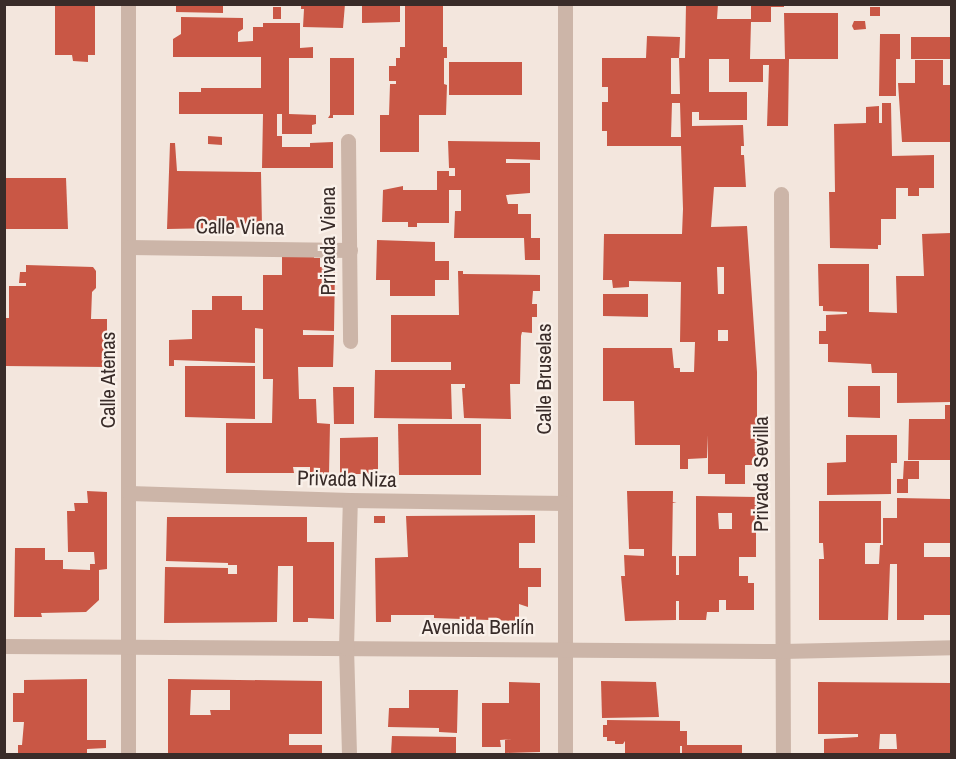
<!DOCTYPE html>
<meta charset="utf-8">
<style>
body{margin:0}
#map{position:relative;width:956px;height:759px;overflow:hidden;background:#f3e6dd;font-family:"Archivo Narrow",sans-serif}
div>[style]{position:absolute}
.building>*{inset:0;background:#c95745}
.minor>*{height:15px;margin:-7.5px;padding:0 7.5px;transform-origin:7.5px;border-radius:7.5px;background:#ccb5a8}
span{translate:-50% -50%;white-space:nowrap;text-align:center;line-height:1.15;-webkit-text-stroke:4.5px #faf1ea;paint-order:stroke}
.street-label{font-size:21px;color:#392c29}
.frame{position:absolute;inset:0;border:6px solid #392c29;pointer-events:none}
</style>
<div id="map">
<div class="building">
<div style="clip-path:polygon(176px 4px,223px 4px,223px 13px,176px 12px)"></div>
<div style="clip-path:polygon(301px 4px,345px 4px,343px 28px,303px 27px,304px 9px,301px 9px)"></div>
<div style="clip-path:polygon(362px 4px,400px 4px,400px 22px,362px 23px)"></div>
<div style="clip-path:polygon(405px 4px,443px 4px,443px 47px,447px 47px,447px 58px,444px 58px,444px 84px,447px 85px,446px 115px,419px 115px,419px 152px,380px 152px,380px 115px,389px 115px,390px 84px,396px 84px,396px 81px,389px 81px,389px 66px,396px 66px,396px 58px,400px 58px,400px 47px,405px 47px)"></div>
<div style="clip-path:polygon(evenodd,686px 4px,718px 4px,717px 19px,751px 19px,751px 4px,784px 4px,784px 7px,771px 7px,771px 22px,751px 22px,750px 59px,785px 59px,784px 13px,838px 13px,838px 59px,789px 59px,788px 126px,767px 126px,769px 65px,763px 65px,763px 82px,729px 82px,729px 59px,709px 59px,709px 92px,747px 92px,747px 120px,699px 120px,699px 112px,692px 112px,692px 126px,743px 125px,744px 146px,741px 146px,741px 155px,744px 155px,746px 187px,714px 187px,711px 227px,747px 226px,757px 372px,757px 435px,756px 465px,745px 465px,745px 484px,725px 484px,725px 474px,708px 474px,708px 435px,707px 458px,688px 459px,688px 469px,680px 469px,680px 445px,635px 445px,634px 401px,603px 401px,603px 348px,672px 348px,674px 368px,680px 368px,680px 372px,694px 372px,695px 342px,680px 342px,681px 282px,629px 281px,629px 287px,613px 288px,612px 280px,603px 280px,604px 234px,682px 234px,683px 209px,681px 146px,607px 146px,607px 131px,602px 131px,602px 102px,608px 102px,608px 87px,602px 87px,602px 58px,646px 58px,647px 36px,680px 37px,679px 58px,671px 58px,671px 94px,680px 94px,679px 58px,685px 58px,686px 4px,672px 103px,680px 103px,681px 137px,671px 137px,672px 103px,686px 4px,717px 267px,724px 267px,724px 294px,718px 294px,717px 267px,686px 4px,718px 330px,728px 330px,728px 341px,718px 341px,718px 330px)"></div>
<div style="clip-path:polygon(55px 5px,95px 5px,95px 55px,88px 55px,88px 62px,73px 61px,72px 55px,55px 55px)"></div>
<div style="clip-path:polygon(273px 7px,281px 7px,281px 19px,273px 19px)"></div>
<div style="clip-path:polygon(870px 7px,880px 7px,880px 16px,870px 16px)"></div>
<div style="clip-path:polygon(181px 17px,243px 18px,243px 29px,238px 32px,238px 42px,253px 41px,253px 27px,263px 27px,263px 23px,300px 23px,300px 48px,313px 47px,313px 58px,289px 58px,289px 114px,316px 115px,316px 124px,312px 125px,312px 134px,282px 134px,282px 114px,277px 114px,277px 136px,282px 136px,282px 147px,310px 147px,310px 143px,333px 142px,333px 168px,262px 168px,263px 114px,179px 114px,179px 92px,201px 92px,201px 88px,261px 88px,261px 57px,173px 57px,173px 39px,181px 34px)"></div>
<div style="clip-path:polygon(854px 21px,865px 21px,866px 29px,854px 30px,852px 26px)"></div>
<div style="clip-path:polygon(880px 34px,900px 34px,900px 59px,896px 59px,896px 96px,879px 96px)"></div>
<div style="clip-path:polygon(911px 37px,951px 37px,951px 59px,911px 59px)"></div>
<div style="clip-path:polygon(330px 58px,354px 58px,354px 115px,333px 115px,333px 118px,328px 118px,330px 115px)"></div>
<div style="clip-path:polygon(915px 60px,943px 60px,943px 85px,951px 85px,951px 142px,902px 142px,898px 83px,915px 83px)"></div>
<div style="clip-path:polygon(449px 62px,522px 62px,522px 95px,449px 95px)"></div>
<div style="clip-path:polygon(882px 103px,891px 103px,892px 156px,934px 155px,934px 188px,919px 188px,919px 196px,908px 196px,908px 188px,896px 188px,896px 219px,881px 219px,881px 245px,878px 245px,878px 249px,830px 248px,829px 192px,835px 192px,834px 124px,866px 123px,866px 107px,879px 106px,879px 123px,882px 123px)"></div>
<div style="clip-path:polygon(208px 136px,222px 137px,222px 145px,208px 144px)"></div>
<div style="clip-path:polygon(448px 141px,540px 142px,540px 160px,506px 159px,506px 163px,530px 163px,530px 193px,506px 195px,508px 204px,518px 204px,518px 214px,531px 214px,531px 238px,540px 238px,540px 260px,525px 260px,524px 238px,454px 238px,455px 211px,461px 211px,461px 190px,449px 190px,449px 223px,417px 223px,417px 227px,408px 227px,408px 222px,382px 222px,383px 190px,403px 186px,403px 190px,437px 190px,437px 171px,449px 171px,449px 176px,455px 176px,455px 168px,449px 168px)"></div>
<div style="clip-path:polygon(170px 143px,175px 143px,177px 171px,261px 172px,262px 227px,167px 229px)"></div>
<div style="clip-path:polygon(4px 178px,66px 178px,68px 229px,4px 229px)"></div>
<div style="clip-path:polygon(951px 233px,951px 402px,897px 403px,897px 373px,872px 373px,871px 364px,828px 362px,828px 344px,819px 344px,819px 331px,826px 331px,826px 315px,847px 314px,847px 312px,823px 311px,823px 306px,819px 306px,818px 264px,869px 264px,869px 312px,897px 313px,896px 276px,924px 276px,922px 234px)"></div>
<div style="clip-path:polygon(377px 240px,435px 242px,435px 261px,449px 261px,449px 280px,435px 280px,435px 296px,390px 296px,390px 280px,376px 280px)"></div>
<div style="clip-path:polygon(282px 254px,314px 254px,314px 258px,320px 258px,320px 267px,335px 267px,334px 331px,303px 330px,303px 335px,334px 335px,333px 367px,298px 367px,299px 399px,316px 399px,317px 423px,330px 424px,329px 474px,310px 473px,310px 467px,293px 467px,294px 473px,226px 473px,226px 423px,272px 423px,273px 379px,263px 379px,263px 329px,255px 328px,255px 363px,174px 360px,174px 366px,169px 366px,169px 340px,192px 339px,192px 310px,212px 310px,212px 296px,242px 296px,242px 310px,263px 310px,263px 275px,282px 275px)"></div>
<div style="clip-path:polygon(26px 265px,93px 267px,96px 271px,96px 288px,92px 292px,91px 319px,107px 319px,107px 367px,4px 366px,4px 318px,9px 318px,9px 286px,26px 286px,26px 283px,19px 283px,20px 272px,26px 272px)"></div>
<div style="clip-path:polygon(458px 271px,463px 271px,463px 274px,540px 275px,540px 291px,533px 291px,532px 304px,537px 304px,537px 317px,532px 317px,532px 333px,522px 332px,521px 336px,520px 384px,510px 384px,511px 419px,464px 418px,462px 388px,465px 388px,465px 384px,451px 384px,452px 419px,374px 418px,375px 370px,451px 370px,451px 362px,391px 362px,391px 315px,459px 315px)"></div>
<div style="clip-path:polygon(603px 294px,648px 294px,648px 317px,603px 316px)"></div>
<div style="clip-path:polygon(185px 366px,255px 366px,255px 419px,185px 417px)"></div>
<div style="clip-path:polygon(848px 386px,880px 386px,880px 418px,848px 417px)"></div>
<div style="clip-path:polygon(333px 387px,354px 387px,354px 424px,334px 424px)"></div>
<div style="clip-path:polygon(945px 405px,951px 405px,951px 460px,908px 460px,909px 419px,945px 419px)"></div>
<div style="clip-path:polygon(398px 424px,481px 424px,481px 475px,399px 475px)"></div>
<div style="clip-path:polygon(846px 435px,897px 435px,897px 463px,891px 463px,891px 494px,827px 495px,827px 463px,846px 462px)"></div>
<div style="clip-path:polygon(378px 437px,378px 474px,340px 474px,340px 438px)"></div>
<div style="clip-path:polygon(904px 461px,919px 461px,919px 479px,908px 479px,908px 493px,897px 493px,897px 479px,903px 479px)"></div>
<div style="clip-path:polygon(87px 491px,107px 492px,107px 569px,99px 570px,99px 600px,86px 612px,41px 613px,42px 617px,14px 617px,15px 548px,45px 548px,45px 560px,63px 560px,63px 569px,90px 570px,90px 564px,95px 564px,94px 552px,68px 552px,67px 511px,75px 511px,74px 503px,88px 503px)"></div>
<div style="clip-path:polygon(evenodd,627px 491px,673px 491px,672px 556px,676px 556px,676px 575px,679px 575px,679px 556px,696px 556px,696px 496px,756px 497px,756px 557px,739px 557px,739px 576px,748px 576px,748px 583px,754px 583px,754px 610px,726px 610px,726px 600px,719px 600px,719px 612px,707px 612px,706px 620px,679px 620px,679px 601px,676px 601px,676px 620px,625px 621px,621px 576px,625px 576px,624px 555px,644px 556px,644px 549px,629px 549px,627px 491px,718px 513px,732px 513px,732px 529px,719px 529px,718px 513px)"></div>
<div style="clip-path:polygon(897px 498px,951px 499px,951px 543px,924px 543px,924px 557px,951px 557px,951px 615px,924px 615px,924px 620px,897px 620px,897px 564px,890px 564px,888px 620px,819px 620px,819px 559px,824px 559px,823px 543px,819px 543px,819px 501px,881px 501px,881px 543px,865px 543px,865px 564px,879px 564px,880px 545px,883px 545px,883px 518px,897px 518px)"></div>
<div style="clip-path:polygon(535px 515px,535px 543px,519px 543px,519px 568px,541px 568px,541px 587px,528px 587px,528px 607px,519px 604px,519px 621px,434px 618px,434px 615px,391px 615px,391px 622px,376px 622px,375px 558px,408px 557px,406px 516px)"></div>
<div style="clip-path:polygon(374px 516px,385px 516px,385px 523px,374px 523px)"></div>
<div style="clip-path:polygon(167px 517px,307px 517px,307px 542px,334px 542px,334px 619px,308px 618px,308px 622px,293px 622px,293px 566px,278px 566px,277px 622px,164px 623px,165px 567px,228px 568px,228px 574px,237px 574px,237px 565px,228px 565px,228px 563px,166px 561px)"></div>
<div style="clip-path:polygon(87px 679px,87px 740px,106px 740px,106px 748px,87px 749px,87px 754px,18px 754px,18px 745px,22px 745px,24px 722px,13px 722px,13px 693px,24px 693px,24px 680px)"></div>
<div style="clip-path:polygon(evenodd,168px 679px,322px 681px,322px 734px,289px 734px,289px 745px,322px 745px,322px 754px,168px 754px,168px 679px,191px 690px,230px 690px,230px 710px,210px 710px,211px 715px,190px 715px,191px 690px)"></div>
<div style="clip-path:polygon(601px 681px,656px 682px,659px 717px,602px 718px)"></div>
<div style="clip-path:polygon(509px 682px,540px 683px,540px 752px,505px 753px,505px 740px,512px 739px,500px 740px,501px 747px,482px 747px,482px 703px,509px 703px)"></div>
<div style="clip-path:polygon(evenodd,818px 682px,951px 683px,951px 754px,824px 754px,824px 739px,858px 737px,858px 734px,818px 734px,818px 682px,880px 734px,896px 734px,897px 749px,879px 749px,880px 734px)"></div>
<div style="clip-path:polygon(409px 690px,458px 690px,457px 733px,439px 732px,439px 728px,388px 727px,389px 708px,409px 708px)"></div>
<div style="clip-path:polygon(607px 720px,680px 721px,680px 731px,687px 731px,687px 745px,742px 745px,742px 754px,682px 754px,682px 746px,680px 746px,680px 754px,629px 754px,625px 753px,625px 741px,623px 744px,615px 744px,615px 741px,607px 741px,607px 737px,603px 737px,603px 725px,607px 725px)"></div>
<div style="clip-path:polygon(392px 736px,456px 737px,456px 754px,391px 754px)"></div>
</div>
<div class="minor">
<div style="left:128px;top:4px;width:750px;rotate:90deg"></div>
<div style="left:565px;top:4px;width:750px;rotate:90deg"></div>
<div style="left:348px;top:141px;width:200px;rotate:89.4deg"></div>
<div style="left:781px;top:194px;width:560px;rotate:89.8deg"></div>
<div style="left:129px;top:247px;width:221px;rotate:0.8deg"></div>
<div style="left:129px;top:493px;width:221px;rotate:1.8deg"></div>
<div style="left:350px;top:500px;width:215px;rotate:0.8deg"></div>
<div style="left:4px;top:646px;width:778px;rotate:0.37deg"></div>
<div style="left:782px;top:651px;width:170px;rotate:-1.3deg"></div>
<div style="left:349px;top:754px;width:106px;rotate:-91.6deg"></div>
<div style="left:346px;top:648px;width:148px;rotate:-88.5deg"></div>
</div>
<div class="street-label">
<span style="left:240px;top:227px;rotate:1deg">Calle Viena</span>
<span style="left:328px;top:241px;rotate:-90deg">Privada Viena</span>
<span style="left:544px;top:379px;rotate:-90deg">Calle Bruselas</span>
<span style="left:108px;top:380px;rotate:-90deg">Calle Atenas</span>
<span style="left:761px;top:474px;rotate:-90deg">Privada Sevilla</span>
<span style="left:347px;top:479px;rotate:1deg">Privada Niza</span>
<span style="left:478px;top:627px">Avenida Berlín</span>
</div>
<div class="frame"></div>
</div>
